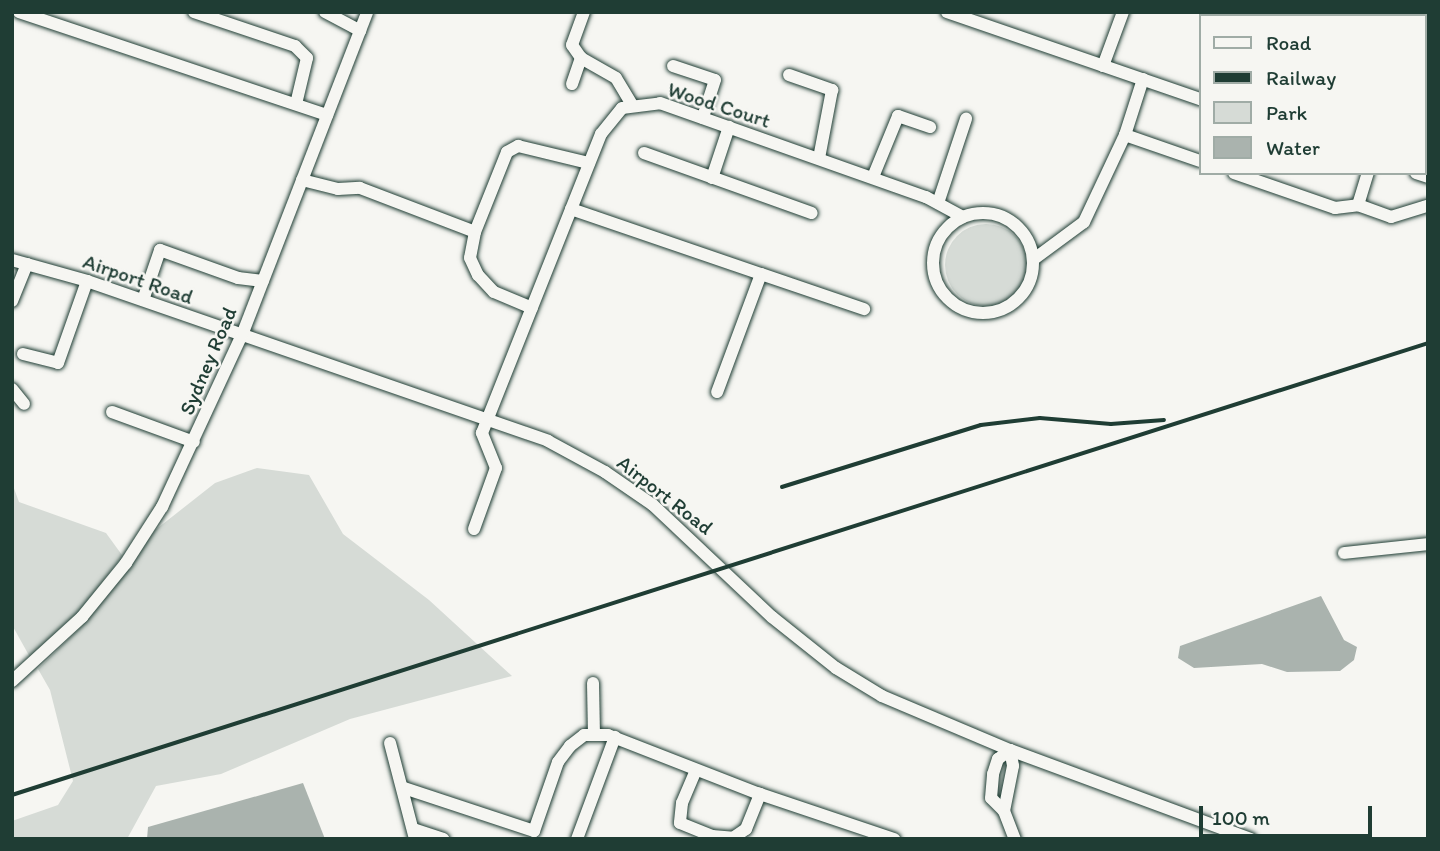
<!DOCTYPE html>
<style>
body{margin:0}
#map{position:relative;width:1440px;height:851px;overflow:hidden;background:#f6f6f2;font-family:Itim,sans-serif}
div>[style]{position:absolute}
.green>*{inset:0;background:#d6dbd6}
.round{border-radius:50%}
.water>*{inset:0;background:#aab3ae}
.roads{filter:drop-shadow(0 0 2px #1f3d34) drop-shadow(0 0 2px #1f3d34)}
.minor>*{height:12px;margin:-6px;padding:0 6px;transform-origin:6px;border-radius:6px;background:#f6f6f2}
.minor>.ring{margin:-6px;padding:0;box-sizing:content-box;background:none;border:12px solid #f6f6f2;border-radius:50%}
.rail>*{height:3.5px;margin:-1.75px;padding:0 1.75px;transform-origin:1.75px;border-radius:1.75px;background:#1f3d34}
span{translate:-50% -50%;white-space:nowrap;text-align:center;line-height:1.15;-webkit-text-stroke:5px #f6f6f2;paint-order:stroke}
.street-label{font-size:21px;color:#1f3d34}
.frame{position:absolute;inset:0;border:14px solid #1f3d34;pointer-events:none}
.legend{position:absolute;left:1199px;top:14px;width:228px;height:161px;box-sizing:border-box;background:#f6f6f2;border:2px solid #a0aca6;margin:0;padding:9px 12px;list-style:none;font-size:21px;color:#1f3d34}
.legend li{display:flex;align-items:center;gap:14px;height:35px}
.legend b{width:35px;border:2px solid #a0aca6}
.scale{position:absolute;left:1199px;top:806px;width:173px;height:32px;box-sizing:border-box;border:4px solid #1f3d34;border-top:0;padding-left:9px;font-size:21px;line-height:24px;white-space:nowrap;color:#1f3d34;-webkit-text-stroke:5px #f6f6f2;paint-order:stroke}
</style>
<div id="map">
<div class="green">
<div class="round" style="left:945px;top:224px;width:82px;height:82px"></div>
<div style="clip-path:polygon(257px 468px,309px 475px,343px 534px,429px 600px,512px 676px,350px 719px,221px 774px,156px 786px,127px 839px,12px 839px,12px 821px,58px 805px,73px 781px,50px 690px,38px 669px,86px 622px,154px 531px,215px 483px)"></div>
<div style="clip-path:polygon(12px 483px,19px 502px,106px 533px,122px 555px,125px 553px,78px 613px,31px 659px,12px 625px)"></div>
</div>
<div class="water">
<div style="clip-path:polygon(1321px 596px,1344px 640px,1357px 647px,1354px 660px,1340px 671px,1287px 672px,1262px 664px,1194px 668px,1178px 658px,1180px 646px)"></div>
<div style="clip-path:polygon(303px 783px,325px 839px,147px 839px,148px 827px)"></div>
</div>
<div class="roads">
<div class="minor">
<div style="left:19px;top:12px;width:325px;rotate:18.5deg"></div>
<div style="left:194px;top:12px;width:107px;rotate:18.6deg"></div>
<div style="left:295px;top:46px;width:17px;rotate:45deg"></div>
<div style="left:307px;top:58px;width:47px;rotate:103.4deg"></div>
<div style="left:325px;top:12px;width:40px;rotate:28deg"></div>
<div style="left:584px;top:12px;width:35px;rotate:110deg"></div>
<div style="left:572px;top:45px;width:16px;rotate:55deg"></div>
<div style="left:581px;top:58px;width:40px;rotate:29.7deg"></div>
<div style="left:616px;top:78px;width:31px;rotate:59deg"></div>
<div style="left:947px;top:12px;width:268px;rotate:19deg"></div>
<div style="left:1389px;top:12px;width:11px;rotate:22deg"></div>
<div style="left:1424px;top:17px;width:5px;rotate:-68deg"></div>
<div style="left:673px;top:66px;width:44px;rotate:18.4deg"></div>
<div style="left:715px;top:80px;width:40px;rotate:108deg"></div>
<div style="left:1103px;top:66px;width:58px;rotate:-69.7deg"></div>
<div style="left:789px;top:75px;width:46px;rotate:19.2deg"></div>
<div style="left:832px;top:90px;width:69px;rotate:100.8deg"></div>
<div style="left:1143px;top:79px;width:59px;rotate:107.8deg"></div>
<div style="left:1125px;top:135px;width:79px;rotate:19.1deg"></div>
<div style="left:572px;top:84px;width:28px;rotate:-71deg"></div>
<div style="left:644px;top:153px;width:178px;rotate:19.7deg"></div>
<div style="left:1234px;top:173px;width:107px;rotate:19.1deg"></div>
<div style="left:1335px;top:208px;width:23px;rotate:-7deg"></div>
<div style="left:1358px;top:205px;width:34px;rotate:-73deg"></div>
<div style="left:1416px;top:173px;width:13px;rotate:18deg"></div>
<div style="left:873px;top:177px;width:66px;rotate:-67.7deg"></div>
<div style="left:898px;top:116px;width:34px;rotate:19deg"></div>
<div style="left:712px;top:178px;width:54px;rotate:-71.6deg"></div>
<div style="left:302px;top:180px;width:37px;rotate:14deg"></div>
<div style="left:338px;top:189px;width:22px;rotate:-3deg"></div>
<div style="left:360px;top:188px;width:123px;rotate:20.9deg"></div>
<div style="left:475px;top:232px;width:86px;rotate:-68.2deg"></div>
<div style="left:507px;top:152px;width:13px;rotate:-29deg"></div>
<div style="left:518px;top:146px;width:73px;rotate:13.5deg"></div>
<div style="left:938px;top:203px;width:89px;rotate:-71.6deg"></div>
<div style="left:1358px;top:205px;width:35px;rotate:20deg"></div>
<div style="left:1391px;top:217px;width:39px;rotate:-17deg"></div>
<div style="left:571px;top:209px;width:201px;rotate:18.9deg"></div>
<div style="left:761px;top:274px;width:126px;rotate:110.4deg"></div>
<div class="ring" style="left:933px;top:213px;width:88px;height:88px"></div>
<div style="left:475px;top:232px;width:26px;rotate:101deg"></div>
<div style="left:470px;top:258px;width:19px;rotate:65deg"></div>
<div style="left:478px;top:275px;width:23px;rotate:47deg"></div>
<div style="left:494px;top:292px;width:41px;rotate:22.8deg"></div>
<div style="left:1034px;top:259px;width:62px;rotate:-36.5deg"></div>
<div style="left:1084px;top:222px;width:96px;rotate:-64.8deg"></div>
<div style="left:12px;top:260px;width:78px;rotate:15.6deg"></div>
<div style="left:87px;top:281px;width:488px;rotate:19.1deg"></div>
<div style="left:548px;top:441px;width:65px;rotate:28.5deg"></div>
<div style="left:605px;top:472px;width:58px;rotate:34.5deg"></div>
<div style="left:653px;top:505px;width:163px;rotate:43.3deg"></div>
<div style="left:772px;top:617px;width:82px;rotate:38.6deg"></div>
<div style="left:836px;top:668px;width:54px;rotate:31.3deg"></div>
<div style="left:882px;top:696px;width:139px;rotate:22.9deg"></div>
<div style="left:1010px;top:750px;width:257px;rotate:20.3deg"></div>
<div style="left:761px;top:274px;width:109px;rotate:18.8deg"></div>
<div style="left:143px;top:300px;width:53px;rotate:-71.2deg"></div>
<div style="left:160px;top:250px;width:83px;rotate:19.7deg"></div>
<div style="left:238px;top:278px;width:25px;rotate:7deg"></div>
<div style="left:12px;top:301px;width:40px;rotate:-68deg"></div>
<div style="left:23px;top:354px;width:36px;rotate:14deg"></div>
<div style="left:58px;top:363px;width:87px;rotate:-70.5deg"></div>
<div style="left:12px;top:389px;width:19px;rotate:51deg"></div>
<div style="left:112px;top:412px;width:87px;rotate:20.1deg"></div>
<div style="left:474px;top:529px;width:65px;rotate:-70.2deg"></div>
<div style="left:496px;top:468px;width:38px;rotate:-112deg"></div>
<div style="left:482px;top:433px;width:322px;rotate:-68.3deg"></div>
<div style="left:601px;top:134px;width:33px;rotate:-51deg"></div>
<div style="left:622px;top:108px;width:38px;rotate:-7deg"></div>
<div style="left:660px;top:103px;width:282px;rotate:19.5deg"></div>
<div style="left:926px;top:197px;width:42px;rotate:28.4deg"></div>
<div style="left:1344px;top:553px;width:84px;rotate:-6.1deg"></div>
<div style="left:12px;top:681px;width:95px;rotate:-42.4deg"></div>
<div style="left:82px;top:617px;width:70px;rotate:-50.8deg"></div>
<div style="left:126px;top:563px;width:67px;rotate:-57.3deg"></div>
<div style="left:162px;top:507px;width:190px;rotate:-65.1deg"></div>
<div style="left:242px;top:335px;width:346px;rotate:-68.8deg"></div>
<div style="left:593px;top:683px;width:52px;rotate:88.9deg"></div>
<div style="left:390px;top:743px;width:99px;rotate:75.4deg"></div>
<div style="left:1010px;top:750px;width:16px;rotate:79deg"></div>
<div style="left:1013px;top:766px;width:46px;rotate:101.3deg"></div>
<div style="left:1004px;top:811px;width:18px;rotate:-135deg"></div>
<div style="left:991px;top:798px;width:24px;rotate:-85deg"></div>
<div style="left:993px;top:774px;width:16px;rotate:-72deg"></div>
<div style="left:998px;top:759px;width:15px;rotate:-37deg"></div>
<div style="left:696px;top:770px;width:36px;rotate:113deg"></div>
<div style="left:682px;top:803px;width:20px;rotate:96deg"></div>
<div style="left:680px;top:823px;width:35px;rotate:22deg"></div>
<div style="left:712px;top:836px;width:21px;rotate:5deg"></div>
<div style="left:733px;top:838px;width:16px;rotate:-35deg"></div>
<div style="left:746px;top:829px;width:38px;rotate:-68deg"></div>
<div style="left:404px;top:788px;width:137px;rotate:18.3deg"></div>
<div style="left:534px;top:831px;width:73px;rotate:-70.8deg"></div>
<div style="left:558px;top:762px;width:20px;rotate:-53deg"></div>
<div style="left:570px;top:746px;width:18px;rotate:-38deg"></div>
<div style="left:584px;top:735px;width:24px"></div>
<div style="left:608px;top:735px;width:160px;rotate:21.3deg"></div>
<div style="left:757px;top:793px;width:145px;rotate:18.6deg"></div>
<div style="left:1004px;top:811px;width:30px;rotate:69deg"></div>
<div style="left:413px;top:829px;width:32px;rotate:18deg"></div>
<div style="left:577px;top:839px;width:109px;rotate:-69.6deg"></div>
</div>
</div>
<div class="rail">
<div style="left:782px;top:487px;width:208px;rotate:-17.3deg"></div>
<div style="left:981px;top:425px;width:59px;rotate:-6.8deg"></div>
<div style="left:1040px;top:418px;width:71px;rotate:4.8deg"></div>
<div style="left:1111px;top:424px;width:53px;rotate:-4.3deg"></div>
<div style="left:12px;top:795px;width:1486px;rotate:-17.7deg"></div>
</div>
<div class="street-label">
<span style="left:719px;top:105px;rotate:18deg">Wood Court</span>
<span style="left:138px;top:279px;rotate:19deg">Airport Road</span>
<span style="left:208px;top:361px;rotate:-67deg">Sydney Road</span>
<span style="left:665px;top:495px;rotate:38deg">Airport Road</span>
</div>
<div class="frame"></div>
<ul class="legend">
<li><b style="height:9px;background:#f6f6f2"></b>Road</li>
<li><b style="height:9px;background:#1f3d34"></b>Railway</li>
<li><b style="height:19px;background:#d6dbd6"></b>Park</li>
<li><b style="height:19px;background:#aab3ae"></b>Water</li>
</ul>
<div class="scale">100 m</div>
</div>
